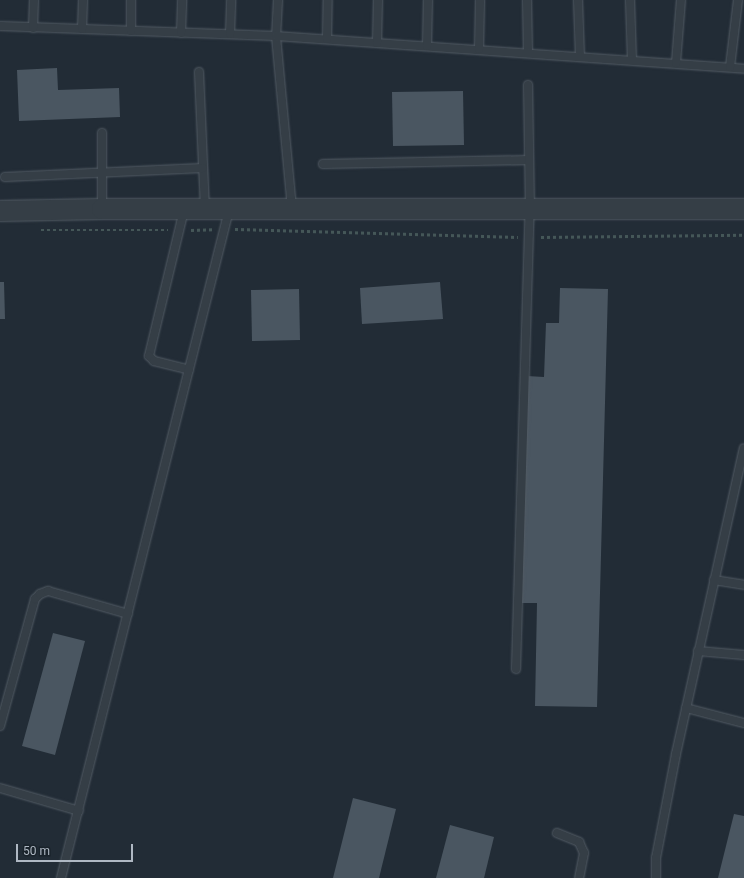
<!DOCTYPE html>
<style>
body{margin:0}
#map{position:relative;width:744px;height:878px;overflow:hidden;background:#222c36;font-family:Roboto,sans-serif}
div>[style]{position:absolute}
.building>*{inset:0;background:#4a5661}
.path>*{height:2.5px;margin-top:-1.25px;transform-origin:0;background:repeating-linear-gradient(90deg,#455758 0 3px,transparent 0 6px)}
.roads{filter:drop-shadow(0 0 1px #525b64) drop-shadow(0 0 1px #525b64)}
.service>*{height:8px;margin:-4px;padding:0 4px;transform-origin:4px;border-radius:4px;background:#353e46}
.tertiary>*{height:20px;margin:-10px;padding:0 10px;transform-origin:10px;border-radius:10px;background:#353e46}
span{translate:-50% -50%;white-space:nowrap;text-align:center;line-height:1.15;-webkit-text-stroke:3px #1a232b;paint-order:stroke}
.scale{position:absolute;left:16px;top:844px;width:117px;height:18px;box-sizing:border-box;border:2px solid #afb8c3;border-top:0;padding-left:5px;font-size:12px;line-height:14px;white-space:nowrap;color:#afb8c3;-webkit-text-stroke:3px #1a232b;paint-order:stroke}
</style>
<div id="map">
<div class="building">
<div style="clip-path:polygon(57px 68px,58px 90px,119px 88px,120px 117px,19px 121px,17px 70px)"></div>
<div style="clip-path:polygon(463px 91px,464px 145px,393px 146px,392px 92px)"></div>
<div style="clip-path:polygon(0 282px,4px 282px,5px 319px,0 319px)"></div>
<div style="clip-path:polygon(440px 282px,443px 319px,362px 324px,360px 288px)"></div>
<div style="clip-path:polygon(560px 288px,608px 289px,597px 707px,535px 706px,537px 603px,522px 603px,527px 376px,544px 377px,546px 323px,559px 323px)"></div>
<div style="clip-path:polygon(299px 289px,300px 340px,252px 341px,251px 290px)"></div>
<div style="clip-path:polygon(53px 633px,85px 641px,55px 755px,22px 746px)"></div>
<div style="clip-path:polygon(353px 798px,396px 809px,379px 878px,333px 878px)"></div>
<div style="clip-path:polygon(734px 814px,744px 816px,744px 878px,718px 878px)"></div>
<div style="clip-path:polygon(450px 825px,494px 837px,484px 878px,436px 878px)"></div>
</div>
<div class="path">
<div style="left:235px;top:229px;width:283px;rotate:1.6deg"></div>
<div style="left:41px;top:230px;width:127px"></div>
<div style="left:191px;top:230px;width:23px;rotate:-2deg"></div>
<div style="left:541px;top:237px;width:203px;rotate:-0.6deg"></div>
</div>
<div class="roads">
<div class="service">
<div style="left:278px;top:0;width:36px;rotate:93deg"></div>
<div style="left:276px;top:36px;width:174px;rotate:84.7deg"></div>
<div style="left:527px;top:0;width:53px;rotate:88.9deg"></div>
<div style="left:578px;top:0;width:56px;rotate:88deg"></div>
<div style="left:630px;top:0;width:60px;rotate:88.1deg"></div>
<div style="left:0;top:26px;width:276px;rotate:2.1deg"></div>
<div style="left:276px;top:36px;width:469px;rotate:4deg"></div>
<div style="left:33px;top:28px;width:28px;rotate:-88deg"></div>
<div style="left:82px;top:29px;width:29px;rotate:-88deg"></div>
<div style="left:131px;top:31px;width:31px;rotate:-90deg"></div>
<div style="left:181px;top:33px;width:33px;rotate:-88deg"></div>
<div style="left:230px;top:34px;width:34px;rotate:-88deg"></div>
<div style="left:327px;top:39px;width:39px;rotate:-89deg"></div>
<div style="left:377px;top:43px;width:43px;rotate:-88.7deg"></div>
<div style="left:427px;top:46px;width:46px;rotate:-88.8deg"></div>
<div style="left:479px;top:49px;width:49px;rotate:-88.8deg"></div>
<div style="left:676px;top:63px;width:63px;rotate:-85.5deg"></div>
<div style="left:730px;top:67px;width:67px;rotate:-83.2deg"></div>
<div style="left:199px;top:72px;width:137px;rotate:87.5deg"></div>
<div style="left:323px;top:164px;width:206px;rotate:-1.1deg"></div>
<div style="left:5px;top:177px;width:198px;rotate:-2.6deg"></div>
<div style="left:102px;top:209px;width:76px;rotate:-90deg"></div>
<div style="left:184px;top:210px;width:150px;rotate:103.5deg"></div>
<div style="left:149px;top:356px;width:7px;rotate:45deg"></div>
<div style="left:154px;top:361px;width:36px;rotate:14deg"></div>
<div style="left:714px;top:580px;width:30px;rotate:9deg"></div>
<div style="left:698px;top:651px;width:46px;rotate:5deg"></div>
<div style="left:516px;top:669px;width:459px;rotate:-88.3deg"></div>
<div style="left:530px;top:210px;width:125px;rotate:-90.9deg"></div>
<div style="left:686px;top:708px;width:60px;rotate:14.5deg"></div>
<div style="left:0;top:726px;width:132px;rotate:-74.6deg"></div>
<div style="left:35px;top:599px;width:7px;rotate:-45deg"></div>
<div style="left:40px;top:594px;width:9px;rotate:-21deg"></div>
<div style="left:48px;top:591px;width:83px;rotate:16deg"></div>
<div style="left:0;top:788px;width:82px;rotate:16.2deg"></div>
<div style="left:557px;top:833px;width:24px;rotate:22deg"></div>
<div style="left:579px;top:842px;width:12px;rotate:66deg"></div>
<div style="left:584px;top:853px;width:25px;rotate:101deg"></div>
<div style="left:61px;top:878px;width:689px;rotate:-75.88deg"></div>
<div style="left:656px;top:878px;width:20px;rotate:-90deg"></div>
<div style="left:656px;top:858px;width:106px;rotate:-79.1deg"></div>
<div style="left:676px;top:754px;width:313px;rotate:-77.5deg"></div>
</div>
<div class="tertiary">
<div style="left:0;top:211px;width:102px;rotate:-1.1deg"></div>
<div style="left:102px;top:209px;width:642px"></div>
</div>
</div>
<div class="scale">50 m</div>
</div>
